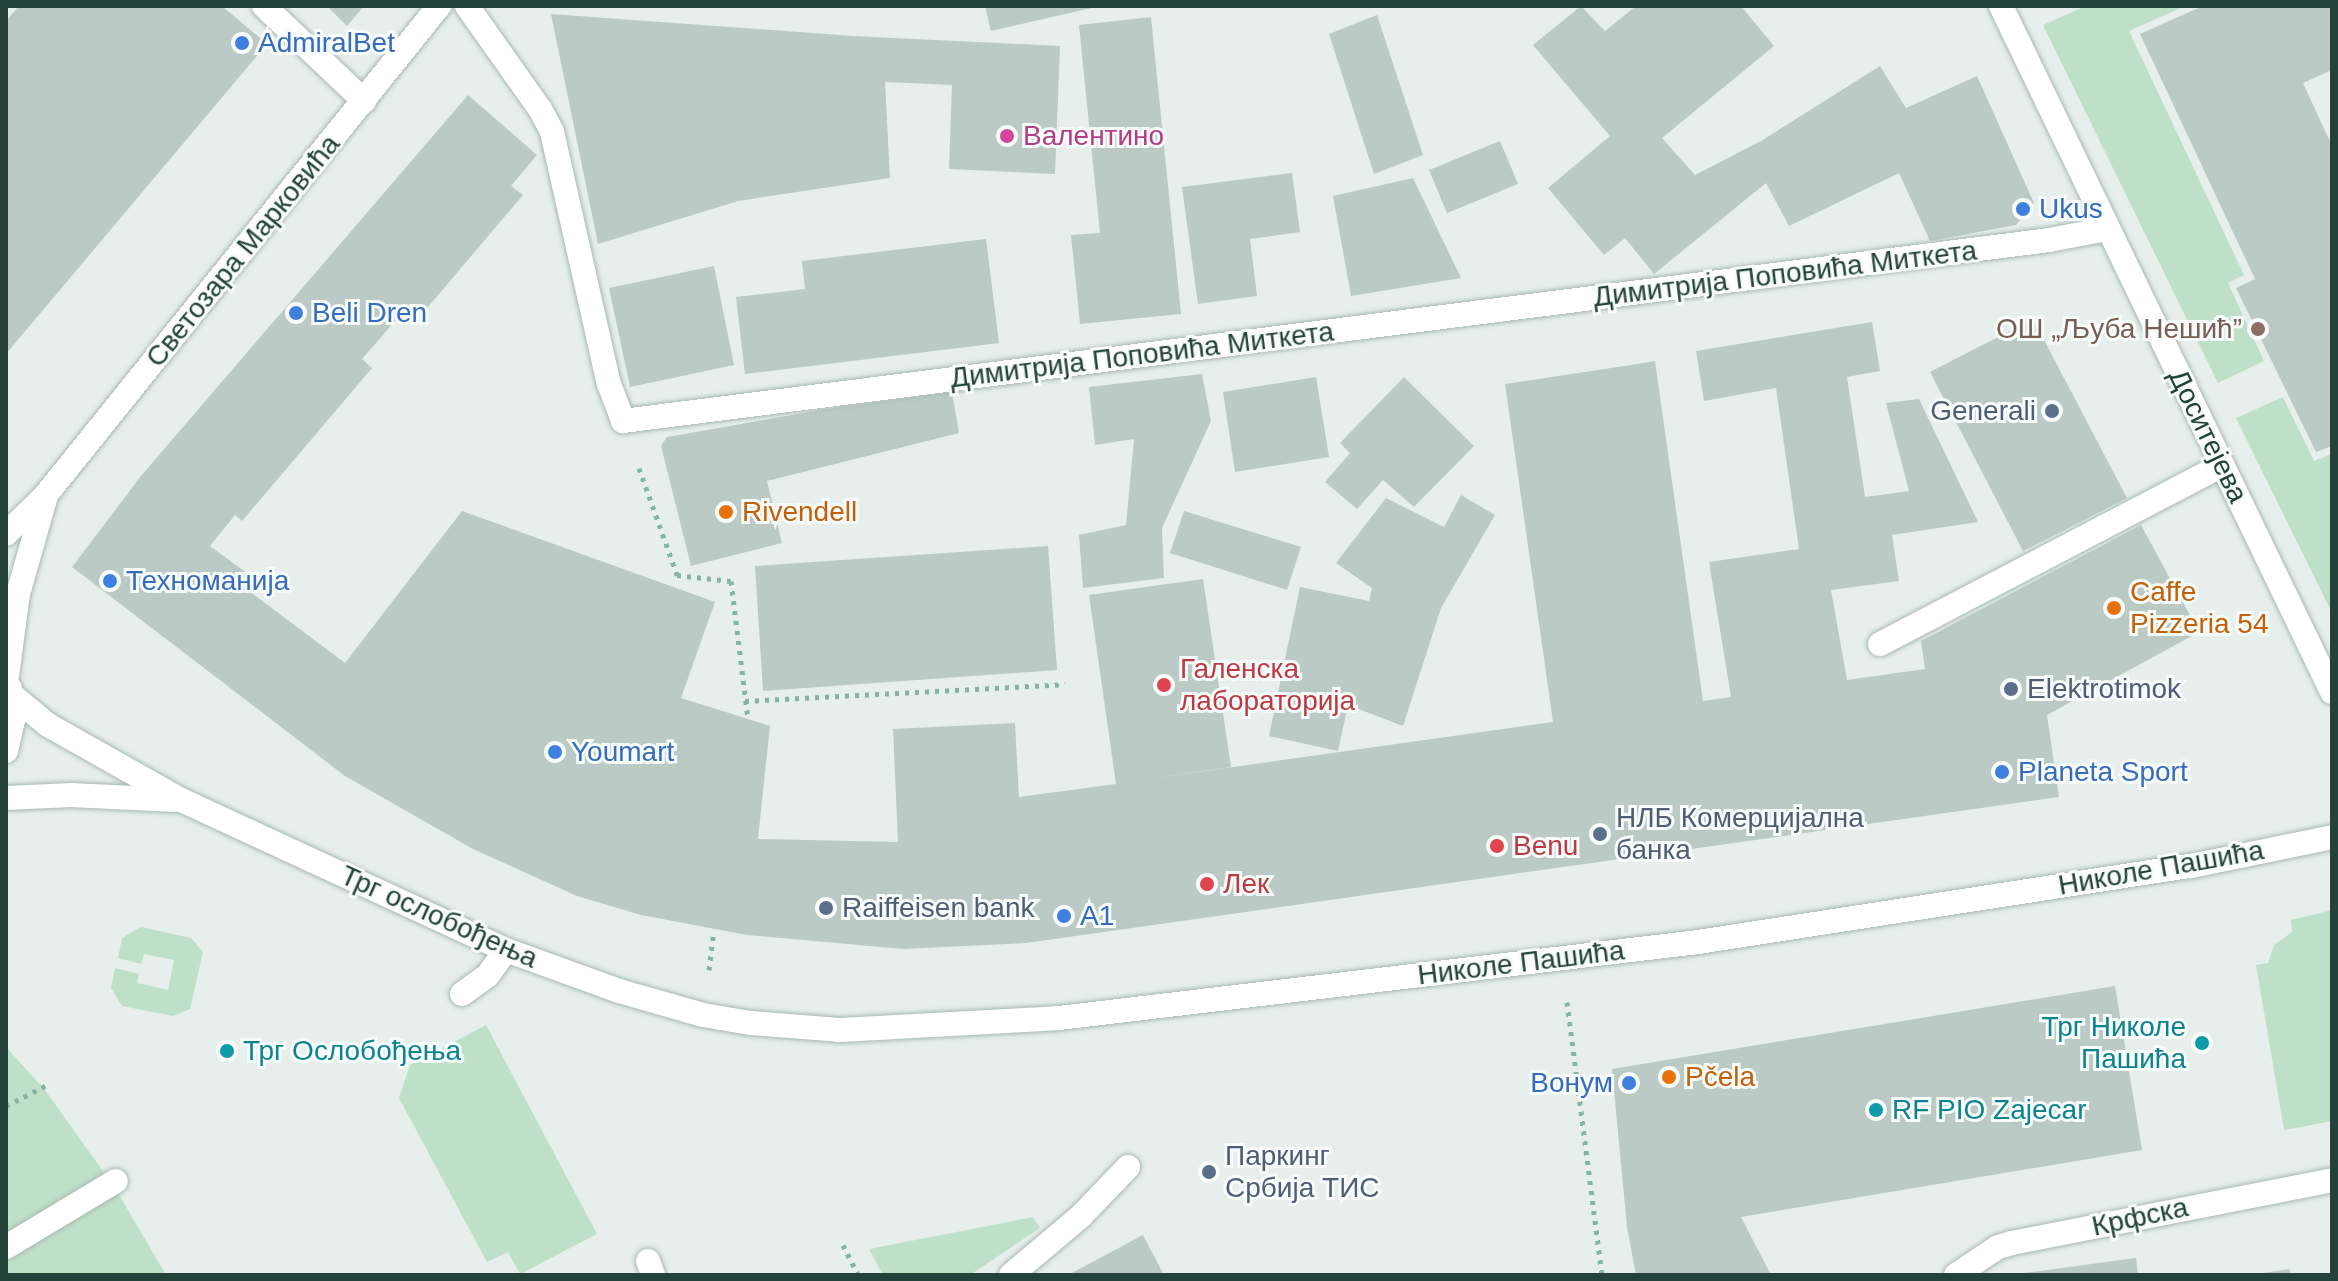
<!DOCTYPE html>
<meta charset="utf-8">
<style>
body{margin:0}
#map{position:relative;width:2338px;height:1281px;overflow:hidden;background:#e6efeb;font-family:Arial,sans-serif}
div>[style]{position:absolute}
.green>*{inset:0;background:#bfe0c8}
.building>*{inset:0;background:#bbcac4}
.path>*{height:5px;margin-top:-2.5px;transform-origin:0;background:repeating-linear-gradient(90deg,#86b3a5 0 4px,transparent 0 10px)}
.roads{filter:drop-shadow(0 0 2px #a8b8b2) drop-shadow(0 0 2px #a8b8b2)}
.lane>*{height:24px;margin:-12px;padding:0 12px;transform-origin:12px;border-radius:12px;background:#fff}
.street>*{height:24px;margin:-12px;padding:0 12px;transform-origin:12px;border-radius:12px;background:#fff}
.secondary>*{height:24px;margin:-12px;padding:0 12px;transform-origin:12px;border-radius:12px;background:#fff}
.dots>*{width:22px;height:22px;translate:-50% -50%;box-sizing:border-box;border:4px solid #f7fbf9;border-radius:50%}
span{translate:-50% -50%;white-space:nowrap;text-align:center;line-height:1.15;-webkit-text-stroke:6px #f7fbf9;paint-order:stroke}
.shop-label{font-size:28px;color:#366cbe}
.left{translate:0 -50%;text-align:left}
.right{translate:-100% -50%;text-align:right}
.hotel-label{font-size:28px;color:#b23c85}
.street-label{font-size:28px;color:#24423a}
.education-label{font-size:28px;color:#785e54}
.service-label{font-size:28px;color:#4e5e75}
.food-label{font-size:28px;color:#c56008}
.health-label{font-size:28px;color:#be3a42}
.culture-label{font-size:28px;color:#0d838f}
.frame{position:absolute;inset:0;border:8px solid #24423a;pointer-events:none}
</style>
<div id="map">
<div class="green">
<div style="clip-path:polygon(2086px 6px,2185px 6px,2129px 31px,2244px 275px,2228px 283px,2264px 361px,2218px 383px,2043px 25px)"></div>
<div style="clip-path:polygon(2283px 397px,2314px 461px,2332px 454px,2332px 613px,2236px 418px)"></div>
<div style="clip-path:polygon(2332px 910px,2332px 1121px,2284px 1130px,2256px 965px,2268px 963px,2274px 945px,2292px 932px,2291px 920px)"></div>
<div style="clip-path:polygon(141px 927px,191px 938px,203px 952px,190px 1009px,173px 1016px,122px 1006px,111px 988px,115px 968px,139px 974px,137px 983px,168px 990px,174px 960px,144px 954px,141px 964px,118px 958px,122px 938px)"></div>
<div style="clip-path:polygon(486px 1025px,597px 1234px,520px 1274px,508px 1252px,487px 1262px,399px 1098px,410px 1065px)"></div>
<div style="clip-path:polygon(6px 1047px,45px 1090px,115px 1188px,166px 1275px,6px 1275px)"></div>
<div style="clip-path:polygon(1033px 1217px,1040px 1228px,970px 1275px,883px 1275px,869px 1249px)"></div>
</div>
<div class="building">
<div style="clip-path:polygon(19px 6px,222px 6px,267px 44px,6px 354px,6px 21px)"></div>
<div style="clip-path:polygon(327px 6px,364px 6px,347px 26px)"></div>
<div style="clip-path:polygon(985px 6px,1096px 6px,1096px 7px,991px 31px)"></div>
<div style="clip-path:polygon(1581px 6px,1605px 31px,1636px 6px,1741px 6px,1774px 46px,1662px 138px,1695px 175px,1761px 141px,1880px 66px,1906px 108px,1977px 76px,2034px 203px,2016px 225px,1930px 241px,1899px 173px,1789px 226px,1766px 183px,1654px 274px,1625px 238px,1604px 255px,1548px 188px,1610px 136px,1533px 45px)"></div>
<div style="clip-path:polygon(2203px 6px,2332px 6px,2332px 70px,2303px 83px,2332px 146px,2332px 446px,2316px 452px,2236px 288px,2255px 279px,2140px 34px)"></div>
<div style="clip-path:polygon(551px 14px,853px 36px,1060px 46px,1055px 174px,949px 169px,952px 85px,885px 82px,890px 178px,738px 201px,598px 244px)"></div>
<div style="clip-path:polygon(1377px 15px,1423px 155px,1374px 174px,1329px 34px)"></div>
<div style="clip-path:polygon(1151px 17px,1181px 314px,1080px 324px,1071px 235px,1100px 233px,1079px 25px)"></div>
<div style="clip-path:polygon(468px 95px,537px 155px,511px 186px,523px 195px,422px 314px,410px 304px,362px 359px,372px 368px,242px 521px,235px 515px,210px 546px,248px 574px,241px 585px,345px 663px,462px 511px,715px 602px,681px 698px,770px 726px,758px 839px,898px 842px,893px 729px,1015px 723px,1019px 797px,1116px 784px,1089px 595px,1203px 579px,1231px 767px,1127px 782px,1553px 722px,1505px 384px,1631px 365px,1655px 361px,1703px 701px,1731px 697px,1709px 562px,1799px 549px,1776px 388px,1704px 401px,1696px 351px,1872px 322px,1880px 371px,1847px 377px,1865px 497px,1909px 491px,1886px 403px,1919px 399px,1978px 522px,1892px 535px,1899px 581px,1831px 590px,1847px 680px,1925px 669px,1921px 641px,2141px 525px,2199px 632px,2047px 715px,2059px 797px,1026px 943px,903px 949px,747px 935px,641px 915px,577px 896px,473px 849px,345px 776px,72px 567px,141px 476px)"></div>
<div style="clip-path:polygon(1500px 141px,1518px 184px,1447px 213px,1429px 170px)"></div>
<div style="clip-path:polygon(1292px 173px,1300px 232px,1250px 239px,1257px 296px,1198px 304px,1182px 187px)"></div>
<div style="clip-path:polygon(1413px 178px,1461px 278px,1351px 296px,1333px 196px)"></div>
<div style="clip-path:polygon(986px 239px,999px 343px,745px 374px,736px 297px,805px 289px,802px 261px)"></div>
<div style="clip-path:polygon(714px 266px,734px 365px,630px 387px,609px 288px)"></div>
<div style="clip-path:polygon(2033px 319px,2127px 498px,2023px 551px,1930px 372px)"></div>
<div style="clip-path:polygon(1202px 374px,1211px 421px,1162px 528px,1164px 578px,1083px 588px,1079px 535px,1126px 525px,1134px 439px,1095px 445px,1089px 387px)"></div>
<div style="clip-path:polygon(1316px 377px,1329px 457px,1235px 472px,1223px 392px)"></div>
<div style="clip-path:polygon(1404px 377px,1474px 446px,1414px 507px,1383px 480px,1357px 509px,1325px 482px,1350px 453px,1340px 443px)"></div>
<div style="clip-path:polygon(952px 392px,959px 433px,767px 481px,782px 543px,691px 566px,661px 446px,667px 437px,820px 410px)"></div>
<div style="clip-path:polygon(1461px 495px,1495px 515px,1441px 608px,1403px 726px,1348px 705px,1338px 751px,1269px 736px,1300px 587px,1369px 601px,1372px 588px,1336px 563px,1386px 498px,1444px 527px)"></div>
<div style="clip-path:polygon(1184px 511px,1301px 547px,1287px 590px,1170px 553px)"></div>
<div style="clip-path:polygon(1048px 546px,1057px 670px,763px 691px,755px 566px)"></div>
<div style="clip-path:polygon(2115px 986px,2142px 1150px,1741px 1217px,1771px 1275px,1636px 1275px,1627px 1227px,1612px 1069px)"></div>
<div style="clip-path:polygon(1143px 1235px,1164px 1275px,1068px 1275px)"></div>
<div style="clip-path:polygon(2136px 1258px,2138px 1275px,2024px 1275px,2024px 1273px)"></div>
<div style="clip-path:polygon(2289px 1269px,2291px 1275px,2263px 1275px,2263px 1273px)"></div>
</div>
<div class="path">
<div style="left:639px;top:468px;width:114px;rotate:70.4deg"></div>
<div style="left:677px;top:575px;width:54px;rotate:6.3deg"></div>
<div style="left:731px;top:581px;width:139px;rotate:83deg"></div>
<div style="left:745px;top:701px;width:320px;rotate:-3deg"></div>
<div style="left:709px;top:970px;width:38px;rotate:-83deg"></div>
<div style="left:1567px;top:1002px;width:275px;rotate:82.7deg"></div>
<div style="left:6px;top:1106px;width:46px;rotate:-27.1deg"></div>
<div style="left:843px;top:1245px;width:34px;rotate:63deg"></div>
</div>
<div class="roads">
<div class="lane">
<div style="left:264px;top:6px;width:138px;rotate:43.5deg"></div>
<div style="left:1880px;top:644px;width:386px;rotate:-27.6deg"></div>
<div style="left:648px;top:1261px;width:15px;rotate:70deg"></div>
<div style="left:1011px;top:1275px;width:92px;rotate:-40.1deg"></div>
<div style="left:1081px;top:1216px;width:68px;rotate:-46.2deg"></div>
</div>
<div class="street">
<div style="left:467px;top:6px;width:126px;rotate:54.7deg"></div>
<div style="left:540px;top:109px;width:26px;rotate:62deg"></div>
<div style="left:552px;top:132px;width:258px;rotate:77.3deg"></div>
<div style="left:609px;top:384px;width:40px;rotate:69deg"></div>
<div style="left:623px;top:421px;width:1437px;rotate:-7.23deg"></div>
<div style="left:2049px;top:240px;width:59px;rotate:-10.7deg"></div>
<div style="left:2001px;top:6px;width:762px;rotate:64.24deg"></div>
<div style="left:462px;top:994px;width:32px;rotate:-36deg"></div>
<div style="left:488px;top:975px;width:31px;rotate:-54deg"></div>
<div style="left:6px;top:1247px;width:128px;rotate:-31deg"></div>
<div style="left:1956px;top:1275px;width:50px;rotate:-33.7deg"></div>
<div style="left:1998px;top:1247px;width:15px;rotate:-16deg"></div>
<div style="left:2012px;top:1243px;width:326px;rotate:-11.1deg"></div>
</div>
<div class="secondary">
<div style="left:6px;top:534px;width:54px;rotate:-44.3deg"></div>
<div style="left:45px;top:496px;width:629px;rotate:-51.2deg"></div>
<div style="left:7px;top:676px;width:83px;rotate:-82.4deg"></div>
<div style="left:18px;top:594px;width:99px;rotate:-74.1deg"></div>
<div style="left:13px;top:696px;width:45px;rotate:39.6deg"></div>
<div style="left:48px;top:725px;width:153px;rotate:29.4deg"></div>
<div style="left:181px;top:800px;width:358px;rotate:24.8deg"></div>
<div style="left:506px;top:950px;width:120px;rotate:19.9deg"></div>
<div style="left:619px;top:991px;width:87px;rotate:15.9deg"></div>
<div style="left:703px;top:1015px;width:49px;rotate:9.5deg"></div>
<div style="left:751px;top:1023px;width:88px;rotate:4.5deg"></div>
<div style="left:839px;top:1030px;width:220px;rotate:-3.1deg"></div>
<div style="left:1059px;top:1018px;width:644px;rotate:-6.78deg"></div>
<div style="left:1698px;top:942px;width:499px;rotate:-8.8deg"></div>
<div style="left:2191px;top:866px;width:144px;rotate:-11.6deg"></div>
<div style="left:6px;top:751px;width:35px;rotate:-77deg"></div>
<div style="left:14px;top:717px;width:29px;rotate:-98deg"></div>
<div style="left:6px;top:798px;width:66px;rotate:-2.6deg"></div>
<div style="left:72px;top:795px;width:102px;rotate:2.8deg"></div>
</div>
</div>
<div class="dots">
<div style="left:242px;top:43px;background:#3f7fe0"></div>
<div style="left:1007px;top:136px;background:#d1479c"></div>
<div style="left:2023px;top:209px;background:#3f7fe0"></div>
<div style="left:296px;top:313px;background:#3f7fe0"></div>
<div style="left:2258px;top:329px;background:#8d6e63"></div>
<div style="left:2052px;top:411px;background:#5c6f8a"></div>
<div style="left:726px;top:512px;background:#e8710a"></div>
<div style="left:110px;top:581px;background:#3f7fe0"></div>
<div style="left:2114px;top:608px;background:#e8710a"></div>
<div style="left:1164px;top:685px;background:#e0444e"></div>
<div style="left:2011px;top:689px;background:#5c6f8a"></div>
<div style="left:555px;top:752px;background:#3f7fe0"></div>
<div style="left:2002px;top:772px;background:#3f7fe0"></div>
<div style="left:1600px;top:834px;background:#5c6f8a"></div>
<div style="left:1497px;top:846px;background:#e0444e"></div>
<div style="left:1207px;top:884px;background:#e0444e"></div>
<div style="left:826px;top:908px;background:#5c6f8a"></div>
<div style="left:1064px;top:916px;background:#3f7fe0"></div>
<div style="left:2202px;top:1043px;background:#0f9aa8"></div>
<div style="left:227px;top:1051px;background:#0f9aa8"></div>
<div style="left:1669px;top:1077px;background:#e8710a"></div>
<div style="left:1629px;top:1083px;background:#3f7fe0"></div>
<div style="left:1876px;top:1110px;background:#0f9aa8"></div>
<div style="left:1209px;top:1172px;background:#5c6f8a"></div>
</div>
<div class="shop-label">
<span class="left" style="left:258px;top:43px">AdmiralBet</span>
<span class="left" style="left:2039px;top:209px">Ukus</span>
<span class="left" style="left:312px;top:313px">Beli Dren</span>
<span class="left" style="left:126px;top:581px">Техноманија</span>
<span class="left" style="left:571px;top:752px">Youmart</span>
<span class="left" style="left:2018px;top:772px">Planeta Sport</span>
<span class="left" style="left:1080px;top:916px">A1</span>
<span class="right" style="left:1613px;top:1083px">Вонум</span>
</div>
<div class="hotel-label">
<span class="left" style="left:1023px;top:136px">Валентино</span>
</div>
<div class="street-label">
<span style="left:243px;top:251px;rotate:-51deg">Светозара Марковића</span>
<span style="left:1785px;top:274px;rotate:-7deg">Димитрија Поповића Миткета</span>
<span style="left:1142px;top:355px;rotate:-7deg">Димитрија Поповића Миткета</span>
<span style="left:2208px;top:436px;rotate:64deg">Доситејева</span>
<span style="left:2161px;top:868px;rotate:-10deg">Николе Пашића</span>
<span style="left:439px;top:917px;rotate:24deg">Трг ослобођења</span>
<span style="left:1521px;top:963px;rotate:-7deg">Николе Пашића</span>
<span style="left:2140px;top:1217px;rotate:-12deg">Крфска</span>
</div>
<div class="education-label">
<span class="right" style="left:2242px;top:329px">ОШ „Љуба Нешић”</span>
</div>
<div class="service-label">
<span class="right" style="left:2036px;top:411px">Generali</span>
<span class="left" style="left:2027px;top:689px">Elektrotimok</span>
<span class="left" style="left:1616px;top:834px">НЛБ Комерцијална<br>банка</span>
<span class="left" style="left:842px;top:908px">Raiffeisen bank</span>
<span class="left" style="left:1225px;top:1172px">Паркинг<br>Србија ТИС</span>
</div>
<div class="food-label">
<span class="left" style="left:742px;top:512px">Rivendell</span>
<span class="left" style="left:2130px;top:608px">Caffe<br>Pizzeria 54</span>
<span class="left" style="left:1685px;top:1077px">Pčela</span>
</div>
<div class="health-label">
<span class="left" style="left:1180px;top:685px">Галенска<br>лабораторија</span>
<span class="left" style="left:1513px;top:846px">Benu</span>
<span class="left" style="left:1223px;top:884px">Лек</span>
</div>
<div class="culture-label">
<span class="right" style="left:2186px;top:1043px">Трг Николе<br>Пашића</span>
<span class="left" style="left:243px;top:1051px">Трг Ослобођења</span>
<span class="left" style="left:1892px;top:1110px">RF PIO Zajecar</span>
</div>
<div class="frame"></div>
</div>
